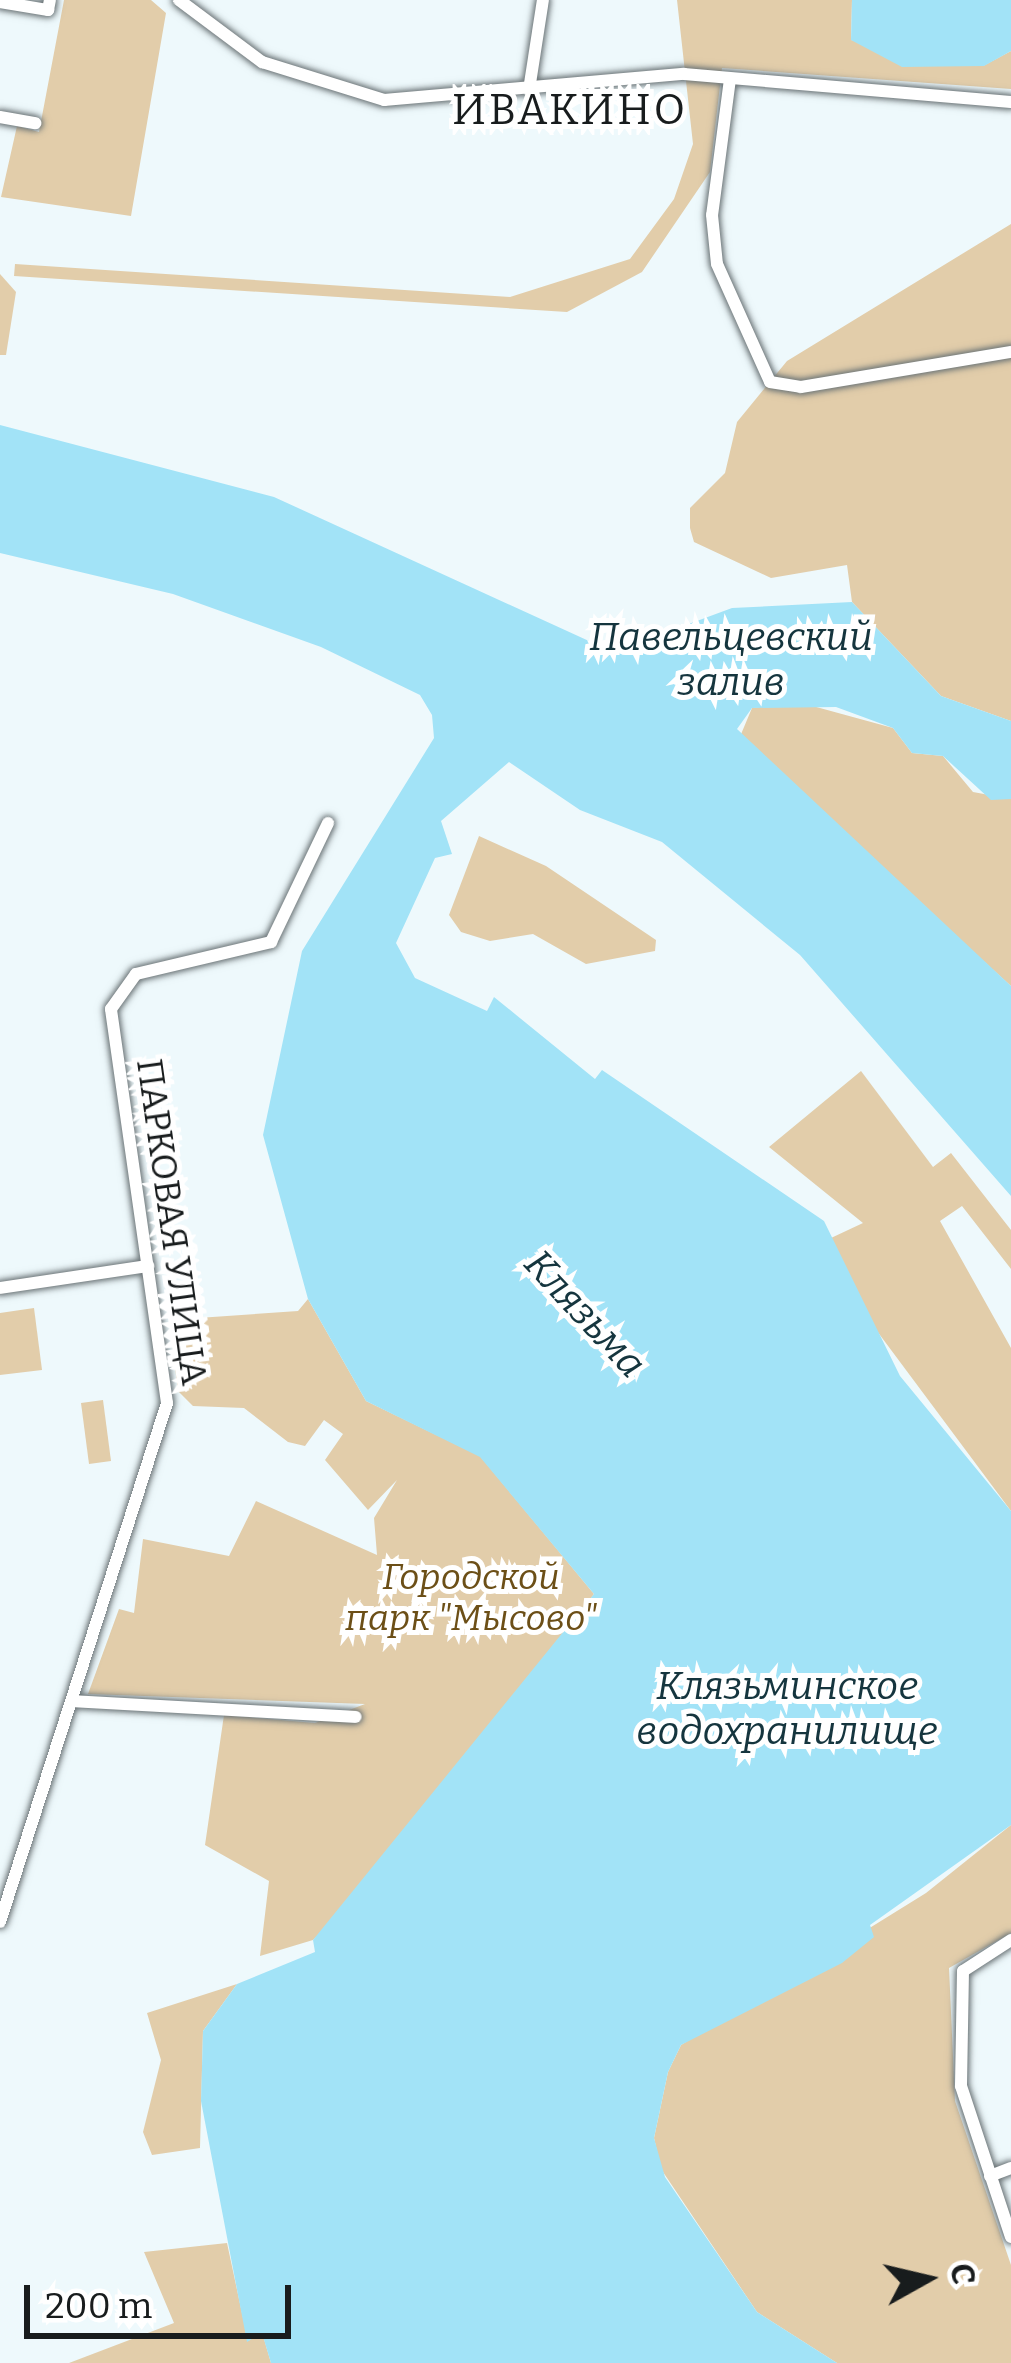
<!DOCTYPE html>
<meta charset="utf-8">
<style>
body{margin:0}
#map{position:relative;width:1011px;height:2363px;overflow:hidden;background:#eef9fc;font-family:Bitter,serif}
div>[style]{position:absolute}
.green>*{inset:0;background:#e2cdaa}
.water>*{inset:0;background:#a2e3f7}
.roads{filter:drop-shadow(0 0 3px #6a7376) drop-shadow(0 0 3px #6a7376)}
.minor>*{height:12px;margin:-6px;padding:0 6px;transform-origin:6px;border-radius:6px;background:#fff}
span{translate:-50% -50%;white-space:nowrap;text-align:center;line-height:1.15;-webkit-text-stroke:10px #fff;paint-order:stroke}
.street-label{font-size:36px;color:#181c1d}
.park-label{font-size:36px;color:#6c4f17;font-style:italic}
.water-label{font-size:39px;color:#15353e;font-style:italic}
.quarter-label{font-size:42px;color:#181c1d;letter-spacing:3px}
.north{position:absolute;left:867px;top:2219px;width:120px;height:120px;-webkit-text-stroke:9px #fff;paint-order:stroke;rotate:82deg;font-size:33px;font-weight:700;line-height:48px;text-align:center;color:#181c1d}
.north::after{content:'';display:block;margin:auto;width:42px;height:54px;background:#181c1d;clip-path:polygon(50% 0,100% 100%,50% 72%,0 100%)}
.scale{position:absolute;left:24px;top:2285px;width:267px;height:54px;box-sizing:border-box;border:6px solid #181c1d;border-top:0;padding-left:15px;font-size:36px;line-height:42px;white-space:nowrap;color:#181c1d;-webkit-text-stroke:9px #fff;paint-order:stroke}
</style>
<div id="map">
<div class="green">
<div style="clip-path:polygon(64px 0,151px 0,166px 13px,131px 216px,1px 197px,17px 126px,39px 132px)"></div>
<div style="clip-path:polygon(677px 0,852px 0,851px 40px,983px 66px,1011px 51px,1011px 89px,722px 68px,710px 172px,642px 272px,567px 312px,14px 276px,15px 264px,510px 297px,630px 259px,674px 199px,693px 144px)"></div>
<div style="clip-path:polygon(1011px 224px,1011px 721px,941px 696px,852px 602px,847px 565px,771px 578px,694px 542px,690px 528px,690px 508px,725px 473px,737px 422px,787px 361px)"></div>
<div style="clip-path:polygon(0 274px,16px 292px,6px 355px,0 355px)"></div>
<div style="clip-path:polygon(798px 702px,893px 728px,912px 753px,943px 756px,973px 792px,1011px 799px,1011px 986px,739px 739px,752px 708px)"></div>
<div style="clip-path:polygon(479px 836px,546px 866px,656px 940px,655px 951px,586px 964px,533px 934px,490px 941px,461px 932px,449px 915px)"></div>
<div style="clip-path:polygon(861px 1071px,933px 1167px,951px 1153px,1011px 1230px,1011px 1269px,962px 1206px,940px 1221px,1011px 1348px,1011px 1511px,868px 1319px,831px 1238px,863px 1223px,769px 1147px)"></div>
<div style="clip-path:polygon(308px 1299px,366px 1401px,480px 1456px,594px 1594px,343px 1910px,313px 1940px,260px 1956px,269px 1881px,205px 1845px,224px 1715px,315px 1723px,365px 1704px,88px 1694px,119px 1609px,134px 1613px,143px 1539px,229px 1556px,256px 1501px,377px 1555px,374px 1518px,397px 1480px,368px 1510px,325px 1460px,343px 1434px,324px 1420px,305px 1446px,288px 1442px,244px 1408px,193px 1406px,178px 1391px,169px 1320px,298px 1311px)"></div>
<div style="clip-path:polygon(34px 1308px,42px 1370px,0 1375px,0 1313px)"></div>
<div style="clip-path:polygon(103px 1400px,111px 1461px,89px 1464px,81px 1403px)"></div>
<div style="clip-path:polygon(1011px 1825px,1011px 1933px,949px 1968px,955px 2101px,1011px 2265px,1011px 2363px,837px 2363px,757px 2312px,661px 2169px,654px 2138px,668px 2072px,681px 2045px,926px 1893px)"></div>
<div style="clip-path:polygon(237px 1984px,203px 2031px,200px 2148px,152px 2155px,143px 2132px,161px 2060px,147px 2013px)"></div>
<div style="clip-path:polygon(227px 2243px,248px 2341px,262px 2332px,271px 2363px,69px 2363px,174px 2323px,144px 2252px)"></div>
</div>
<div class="water">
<div style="clip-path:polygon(852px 0,1011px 0,1011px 51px,984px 66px,902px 67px,851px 40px)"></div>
<div style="clip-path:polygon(0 425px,274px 497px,613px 652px,732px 608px,852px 602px,941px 696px,1011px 721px,1011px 799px,991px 800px,943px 756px,912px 753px,893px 728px,836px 707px,752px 708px,737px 729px,1011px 986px,1011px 1196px,800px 955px,662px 842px,580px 810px,509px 762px,441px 821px,452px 854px,435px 858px,396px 943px,415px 978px,487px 1011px,494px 997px,595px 1079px,602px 1070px,824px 1221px,900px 1376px,1011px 1511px,1011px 1825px,870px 1925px,874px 1937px,842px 1963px,681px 2045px,668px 2072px,654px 2138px,665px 2177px,757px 2312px,837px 2363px,271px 2363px,262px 2333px,247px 2342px,201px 2101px,203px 2031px,237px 1984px,315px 1952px,313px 1940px,594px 1594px,480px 1457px,366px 1401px,308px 1299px,263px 1135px,302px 951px,434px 738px,432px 715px,420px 695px,321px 647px,173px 594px,0 553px)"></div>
</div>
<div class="roads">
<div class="minor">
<div style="left:179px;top:0;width:104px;rotate:36.8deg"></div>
<div style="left:262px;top:62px;width:128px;rotate:17.3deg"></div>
<div style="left:384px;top:100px;width:301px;rotate:-5deg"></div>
<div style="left:684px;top:74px;width:328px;rotate:4.9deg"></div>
<div style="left:0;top:2px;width:49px;rotate:9.5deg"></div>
<div style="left:48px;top:10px;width:10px;rotate:-79deg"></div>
<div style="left:730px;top:79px;width:137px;rotate:97.5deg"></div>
<div style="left:712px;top:215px;width:49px;rotate:84.2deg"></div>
<div style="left:717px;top:264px;width:129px;rotate:65.8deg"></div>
<div style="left:770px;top:382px;width:31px;rotate:9deg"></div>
<div style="left:801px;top:387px;width:213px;rotate:-9.5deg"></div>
<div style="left:529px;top:90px;width:91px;rotate:-81.2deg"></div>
<div style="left:0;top:117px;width:36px;rotate:10deg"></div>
<div style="left:0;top:1288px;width:150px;rotate:-8.5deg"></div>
<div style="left:72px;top:1701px;width:284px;rotate:3.2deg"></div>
<div style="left:0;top:1922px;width:545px;rotate:-72.16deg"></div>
<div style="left:167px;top:1403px;width:398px;rotate:-98.1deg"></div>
<div style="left:111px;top:1009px;width:43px;rotate:-54.5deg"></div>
<div style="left:136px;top:974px;width:139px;rotate:-13.3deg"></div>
<div style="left:271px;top:942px;width:132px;rotate:-64.4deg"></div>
<div style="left:1011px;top:1940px;width:57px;rotate:147.1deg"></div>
<div style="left:963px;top:1971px;width:115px;rotate:91deg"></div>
<div style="left:961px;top:2086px;width:159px;rotate:71.7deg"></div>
<div style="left:990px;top:2176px;width:22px;rotate:-21deg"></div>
</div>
</div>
<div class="street-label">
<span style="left:171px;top:1222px;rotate:82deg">ПАРКОВАЯ УЛИЦА</span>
</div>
<div class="park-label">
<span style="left:471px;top:1598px">Городской<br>парк "Мысово"</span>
</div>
<div class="water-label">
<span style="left:731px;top:660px">Павельцевский<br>залив</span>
<span style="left:585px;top:1314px;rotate:47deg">Клязьма</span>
<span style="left:787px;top:1709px">Клязьминское<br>водохранилище</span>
</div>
<div class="quarter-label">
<span style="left:570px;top:110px">ИВАКИНО</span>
</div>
<div class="north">С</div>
<div class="scale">200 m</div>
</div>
